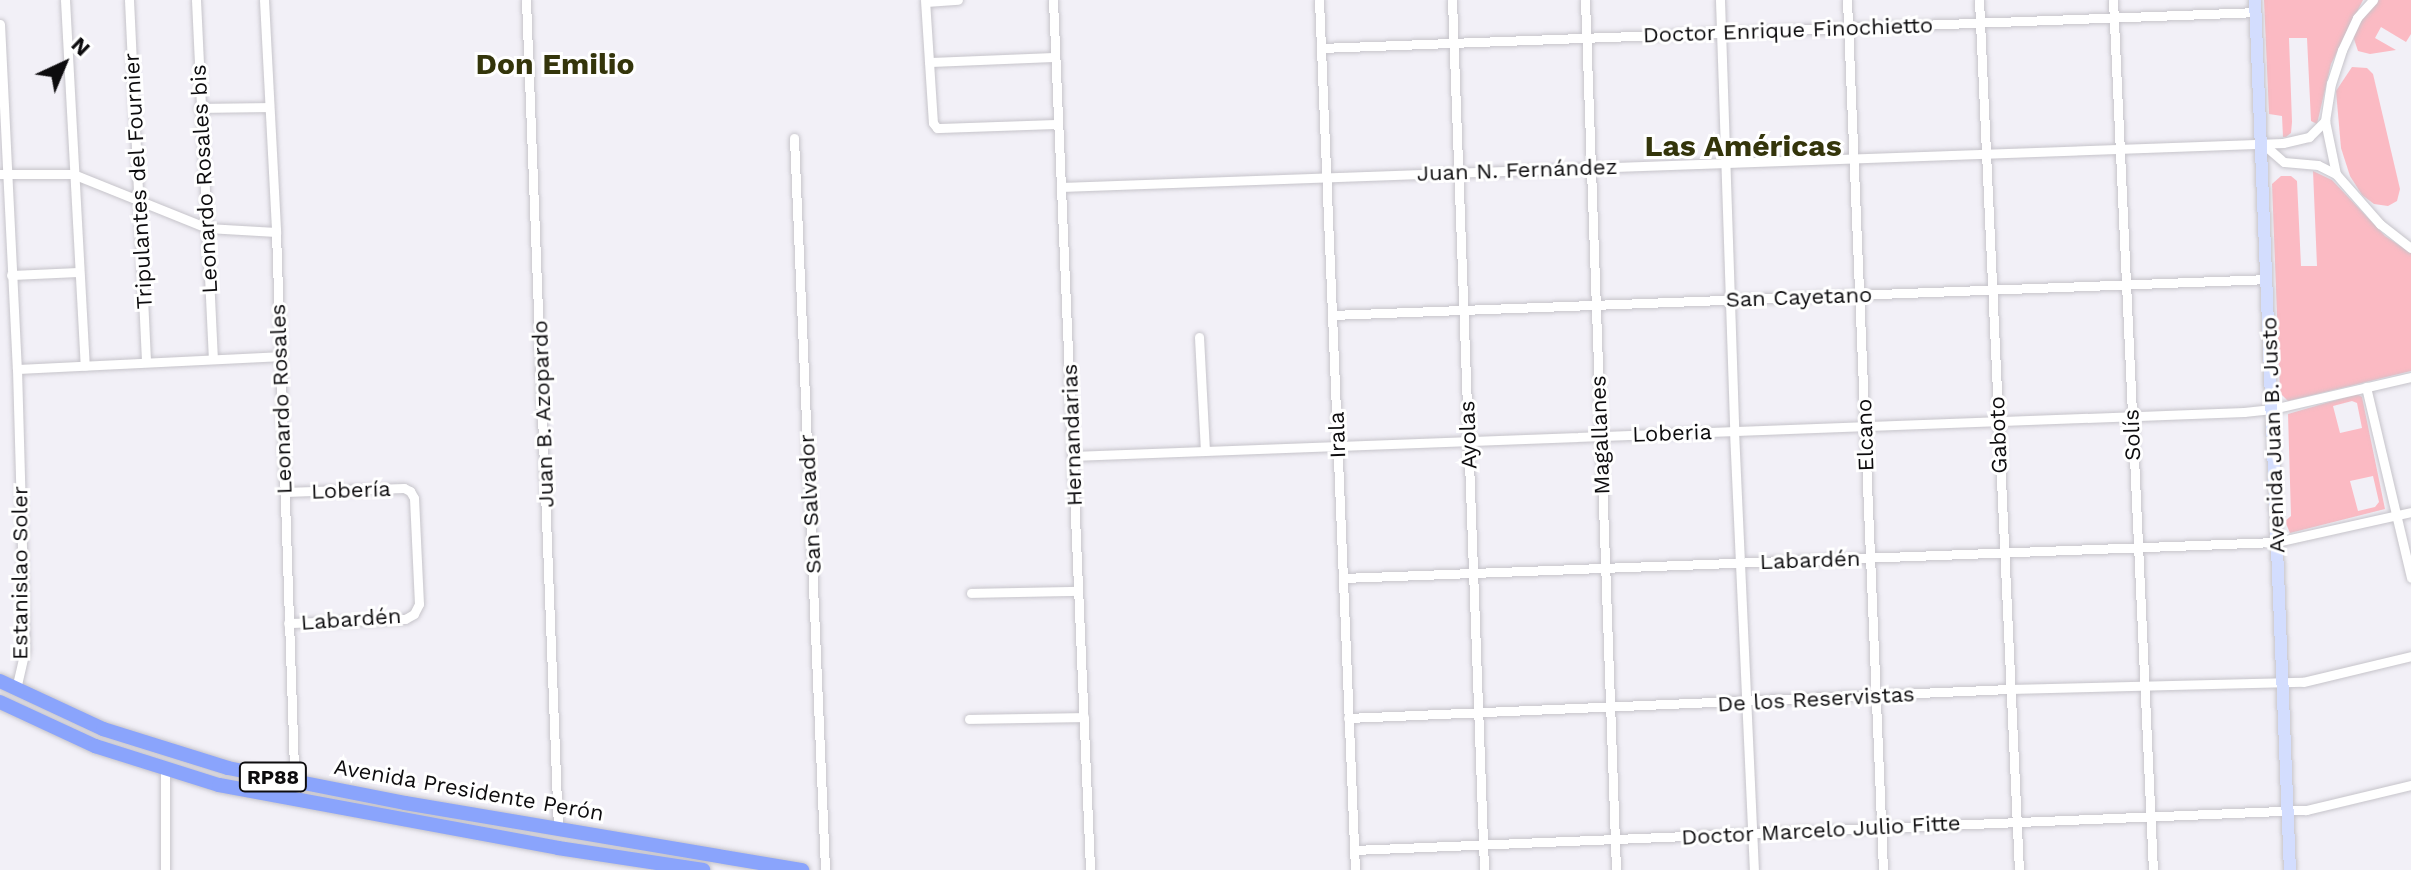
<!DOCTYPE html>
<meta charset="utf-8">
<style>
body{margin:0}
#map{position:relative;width:2411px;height:870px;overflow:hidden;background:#f2f0f7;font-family:"Work Sans",sans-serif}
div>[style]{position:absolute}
.green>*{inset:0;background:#fbbac3}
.roads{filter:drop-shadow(0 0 2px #c6c4ca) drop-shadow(0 0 2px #c6c4ca)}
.minor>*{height:9px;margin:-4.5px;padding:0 4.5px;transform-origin:4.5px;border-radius:4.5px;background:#fff}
.secondary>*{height:12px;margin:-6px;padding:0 6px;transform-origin:6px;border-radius:6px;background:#d3ddfe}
.trunk>*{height:14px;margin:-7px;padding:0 7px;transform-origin:7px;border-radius:7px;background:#8aa4fc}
span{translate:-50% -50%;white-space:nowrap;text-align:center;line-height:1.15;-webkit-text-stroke:6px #fff;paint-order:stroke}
.shield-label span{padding:2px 6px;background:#fff;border:2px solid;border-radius:6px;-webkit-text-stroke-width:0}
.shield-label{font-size:20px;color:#0d0c0e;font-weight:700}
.street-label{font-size:22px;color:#0d0c0e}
.district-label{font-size:30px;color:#34350b;font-weight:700}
.north{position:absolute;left:24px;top:24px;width:80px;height:80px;-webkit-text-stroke:6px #fff;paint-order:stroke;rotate:44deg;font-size:22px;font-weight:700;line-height:32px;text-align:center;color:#0d0c0e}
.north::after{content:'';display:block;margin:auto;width:28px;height:36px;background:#0d0c0e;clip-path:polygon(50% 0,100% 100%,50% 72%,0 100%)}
</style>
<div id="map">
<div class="green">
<div style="clip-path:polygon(2264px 0,2363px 0,2331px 64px,2317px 124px,2311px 121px,2307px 38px,2289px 38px,2292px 122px,2291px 133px,2286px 137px,2283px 137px,2282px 116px,2269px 114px)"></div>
<div style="clip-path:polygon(2379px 0,2411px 0,2411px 34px,2406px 42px,2381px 27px,2375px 38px,2396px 50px,2370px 54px,2358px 51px,2353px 36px,2363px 18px)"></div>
<div style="clip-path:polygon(2352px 67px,2367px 68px,2373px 74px,2400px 189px,2397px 201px,2388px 206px,2374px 204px,2362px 195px,2350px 176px,2341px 148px,2336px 91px)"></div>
<div style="clip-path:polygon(2313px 171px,2332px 180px,2385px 236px,2411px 253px,2411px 371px,2288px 401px,2280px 393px,2272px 184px,2281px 176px,2291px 176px,2297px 181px,2301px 266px,2317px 266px)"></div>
<div style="clip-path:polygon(evenodd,2357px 394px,2362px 397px,2385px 509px,2290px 533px,2285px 521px,2291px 516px,2288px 414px,2357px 394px,2352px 401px,2357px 403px,2362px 428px,2340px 433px,2333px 406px,2352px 401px,2357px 394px,2373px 476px,2379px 502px,2375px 507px,2358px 511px,2350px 481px,2373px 476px)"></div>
</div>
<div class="roads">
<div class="minor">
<div style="left:65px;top:0;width:366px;rotate:86.9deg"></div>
<div style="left:129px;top:0;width:362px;rotate:87.3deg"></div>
<div style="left:196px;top:0;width:358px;rotate:87.3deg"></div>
<div style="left:264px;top:0;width:232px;rotate:87deg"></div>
<div style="left:276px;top:232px;width:567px;rotate:88.08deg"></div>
<div style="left:526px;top:0;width:829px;rotate:87.79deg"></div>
<div style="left:925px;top:0;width:123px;rotate:86.3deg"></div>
<div style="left:933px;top:123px;width:6px;rotate:51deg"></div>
<div style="left:937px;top:128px;width:121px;rotate:-1.9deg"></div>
<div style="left:1053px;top:0;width:871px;rotate:87.56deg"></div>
<div style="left:1319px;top:0;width:871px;rotate:87.63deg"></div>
<div style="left:1452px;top:0;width:871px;rotate:87.89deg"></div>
<div style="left:1585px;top:0;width:871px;rotate:87.96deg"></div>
<div style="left:1720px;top:0;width:431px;rotate:88.1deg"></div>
<div style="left:1734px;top:431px;width:439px;rotate:87.4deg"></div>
<div style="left:1847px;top:0;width:871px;rotate:87.63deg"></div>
<div style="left:1979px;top:0;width:871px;rotate:87.37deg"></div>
<div style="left:2113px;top:0;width:871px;rotate:87.37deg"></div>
<div style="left:2373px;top:0;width:24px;rotate:132deg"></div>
<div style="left:2357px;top:18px;width:35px;rotate:115deg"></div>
<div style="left:2342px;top:50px;width:35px;rotate:108deg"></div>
<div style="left:2331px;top:83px;width:38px;rotate:99deg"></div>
<div style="left:2325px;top:121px;width:54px;rotate:78.3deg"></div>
<div style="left:2336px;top:174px;width:67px;rotate:48.7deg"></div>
<div style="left:2380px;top:224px;width:39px;rotate:38deg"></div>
<div style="left:926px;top:2px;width:32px;rotate:-4deg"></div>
<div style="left:0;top:24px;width:345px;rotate:87.2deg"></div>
<div style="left:17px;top:369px;width:281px;rotate:88.4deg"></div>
<div style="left:25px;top:650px;width:40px;rotate:103deg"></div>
<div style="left:1321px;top:48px;width:936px;rotate:-2.2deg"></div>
<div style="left:929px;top:62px;width:126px;rotate:-2.3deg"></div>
<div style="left:199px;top:108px;width:70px;rotate:-0.8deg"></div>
<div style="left:794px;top:138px;width:733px;rotate:87.57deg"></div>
<div style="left:2262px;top:143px;width:29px;rotate:41deg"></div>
<div style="left:2284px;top:162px;width:34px;rotate:5deg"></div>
<div style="left:2318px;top:165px;width:20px;rotate:27deg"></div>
<div style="left:0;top:174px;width:73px"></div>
<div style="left:73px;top:174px;width:144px;rotate:21.9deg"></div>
<div style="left:207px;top:228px;width:69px;rotate:3.3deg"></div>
<div style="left:1061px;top:187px;width:1223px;rotate:-2.06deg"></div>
<div style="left:2283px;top:143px;width:27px;rotate:-13deg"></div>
<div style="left:2309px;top:137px;width:23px;rotate:-45deg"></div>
<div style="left:11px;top:275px;width:68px;rotate:-2.5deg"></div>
<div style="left:1332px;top:315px;width:936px;rotate:-2.2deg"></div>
<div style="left:1199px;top:337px;width:114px;rotate:87deg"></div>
<div style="left:17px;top:369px;width:262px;rotate:-2.8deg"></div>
<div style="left:2366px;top:387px;width:196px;rotate:76.7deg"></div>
<div style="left:1072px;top:456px;width:1173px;rotate:-2.15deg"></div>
<div style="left:2244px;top:412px;width:28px;rotate:-6deg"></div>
<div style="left:2272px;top:409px;width:143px;rotate:-13deg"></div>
<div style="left:284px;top:492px;width:120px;rotate:-1.9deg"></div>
<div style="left:404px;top:488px;width:7px;rotate:27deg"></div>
<div style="left:410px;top:491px;width:8px;rotate:60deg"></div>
<div style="left:414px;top:498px;width:106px;rotate:87.3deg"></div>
<div style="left:419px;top:604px;width:11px;rotate:117deg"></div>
<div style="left:414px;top:614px;width:10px;rotate:151deg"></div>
<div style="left:405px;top:619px;width:117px;rotate:178deg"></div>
<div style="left:1343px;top:578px;width:935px;rotate:-2.21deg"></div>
<div style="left:2277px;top:542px;width:137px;rotate:-12.6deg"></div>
<div style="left:971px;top:593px;width:107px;rotate:-1.1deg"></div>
<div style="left:1348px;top:718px;width:663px;rotate:-2.51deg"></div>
<div style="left:2010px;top:689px;width:293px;rotate:-1.4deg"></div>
<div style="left:2303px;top:682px;width:111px;rotate:-13.5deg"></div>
<div style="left:969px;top:719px;width:115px;rotate:-1deg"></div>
<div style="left:1354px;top:850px;width:953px;rotate:-2.41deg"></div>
<div style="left:2306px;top:810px;width:108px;rotate:-13.4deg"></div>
<div style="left:165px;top:870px;width:99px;rotate:-90deg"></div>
</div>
<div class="secondary">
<div style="left:2255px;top:0;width:871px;rotate:87.7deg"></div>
</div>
<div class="trunk">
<div style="left:0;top:681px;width:114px;rotate:25deg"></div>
<div style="left:103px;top:729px;width:131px;rotate:17.3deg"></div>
<div style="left:228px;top:768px;width:180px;rotate:11.2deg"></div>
<div style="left:405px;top:803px;width:403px;rotate:9.6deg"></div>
<div style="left:0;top:702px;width:105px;rotate:24.9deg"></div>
<div style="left:95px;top:746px;width:130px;rotate:17.5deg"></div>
<div style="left:219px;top:785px;width:345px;rotate:10.5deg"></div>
<div style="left:558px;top:848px;width:147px;rotate:8.6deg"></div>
</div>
</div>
<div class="shield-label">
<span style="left:273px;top:777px">RP88</span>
</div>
<div class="street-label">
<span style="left:1788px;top:30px;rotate:-2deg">Doctor Enrique Finochietto</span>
<span style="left:1517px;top:170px;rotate:-2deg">Juan N. Fernández</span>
<span style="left:204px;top:179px;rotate:-93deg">Leonardo Rosales bis</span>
<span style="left:138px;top:181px;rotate:-93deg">Tripulantes del Fournier</span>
<span style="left:1799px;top:297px;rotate:-2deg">San Cayetano</span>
<span style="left:281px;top:399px;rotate:-92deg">Leonardo Rosales</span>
<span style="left:543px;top:414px;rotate:-92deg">Juan B. Azopardo</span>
<span style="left:1672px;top:433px;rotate:-2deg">Loberia</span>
<span style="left:1072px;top:435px;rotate:-92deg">Hernandarias</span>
<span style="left:1337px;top:435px;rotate:-92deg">Irala</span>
<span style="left:1468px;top:435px;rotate:-92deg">Ayolas</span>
<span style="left:1600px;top:435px;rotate:-92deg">Magallanes</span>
<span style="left:1865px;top:435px;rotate:-92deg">Elcano</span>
<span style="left:1998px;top:435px;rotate:-92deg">Gaboto</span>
<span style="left:2132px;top:435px;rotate:-92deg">Solís</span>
<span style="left:2273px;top:435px;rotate:-92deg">Avenida Juan B. Justo</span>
<span style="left:351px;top:490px;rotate:-2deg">Lobería</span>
<span style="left:810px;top:504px;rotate:-93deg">San Salvador</span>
<span style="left:1810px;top:560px;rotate:-2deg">Labardén</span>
<span style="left:20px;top:573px;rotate:-90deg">Estanislao Soler</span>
<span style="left:351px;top:619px;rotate:-4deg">Labardén</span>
<span style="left:1816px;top:699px;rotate:-3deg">De los Reservistas</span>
<span style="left:469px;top:790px;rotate:10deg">Avenida Presidente Perón</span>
<span style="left:1821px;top:830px;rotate:-3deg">Doctor Marcelo Julio Fitte</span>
</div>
<div class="district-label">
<span style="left:555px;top:64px">Don Emilio</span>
<span style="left:1743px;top:146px">Las Américas</span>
</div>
<div class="north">N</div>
</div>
